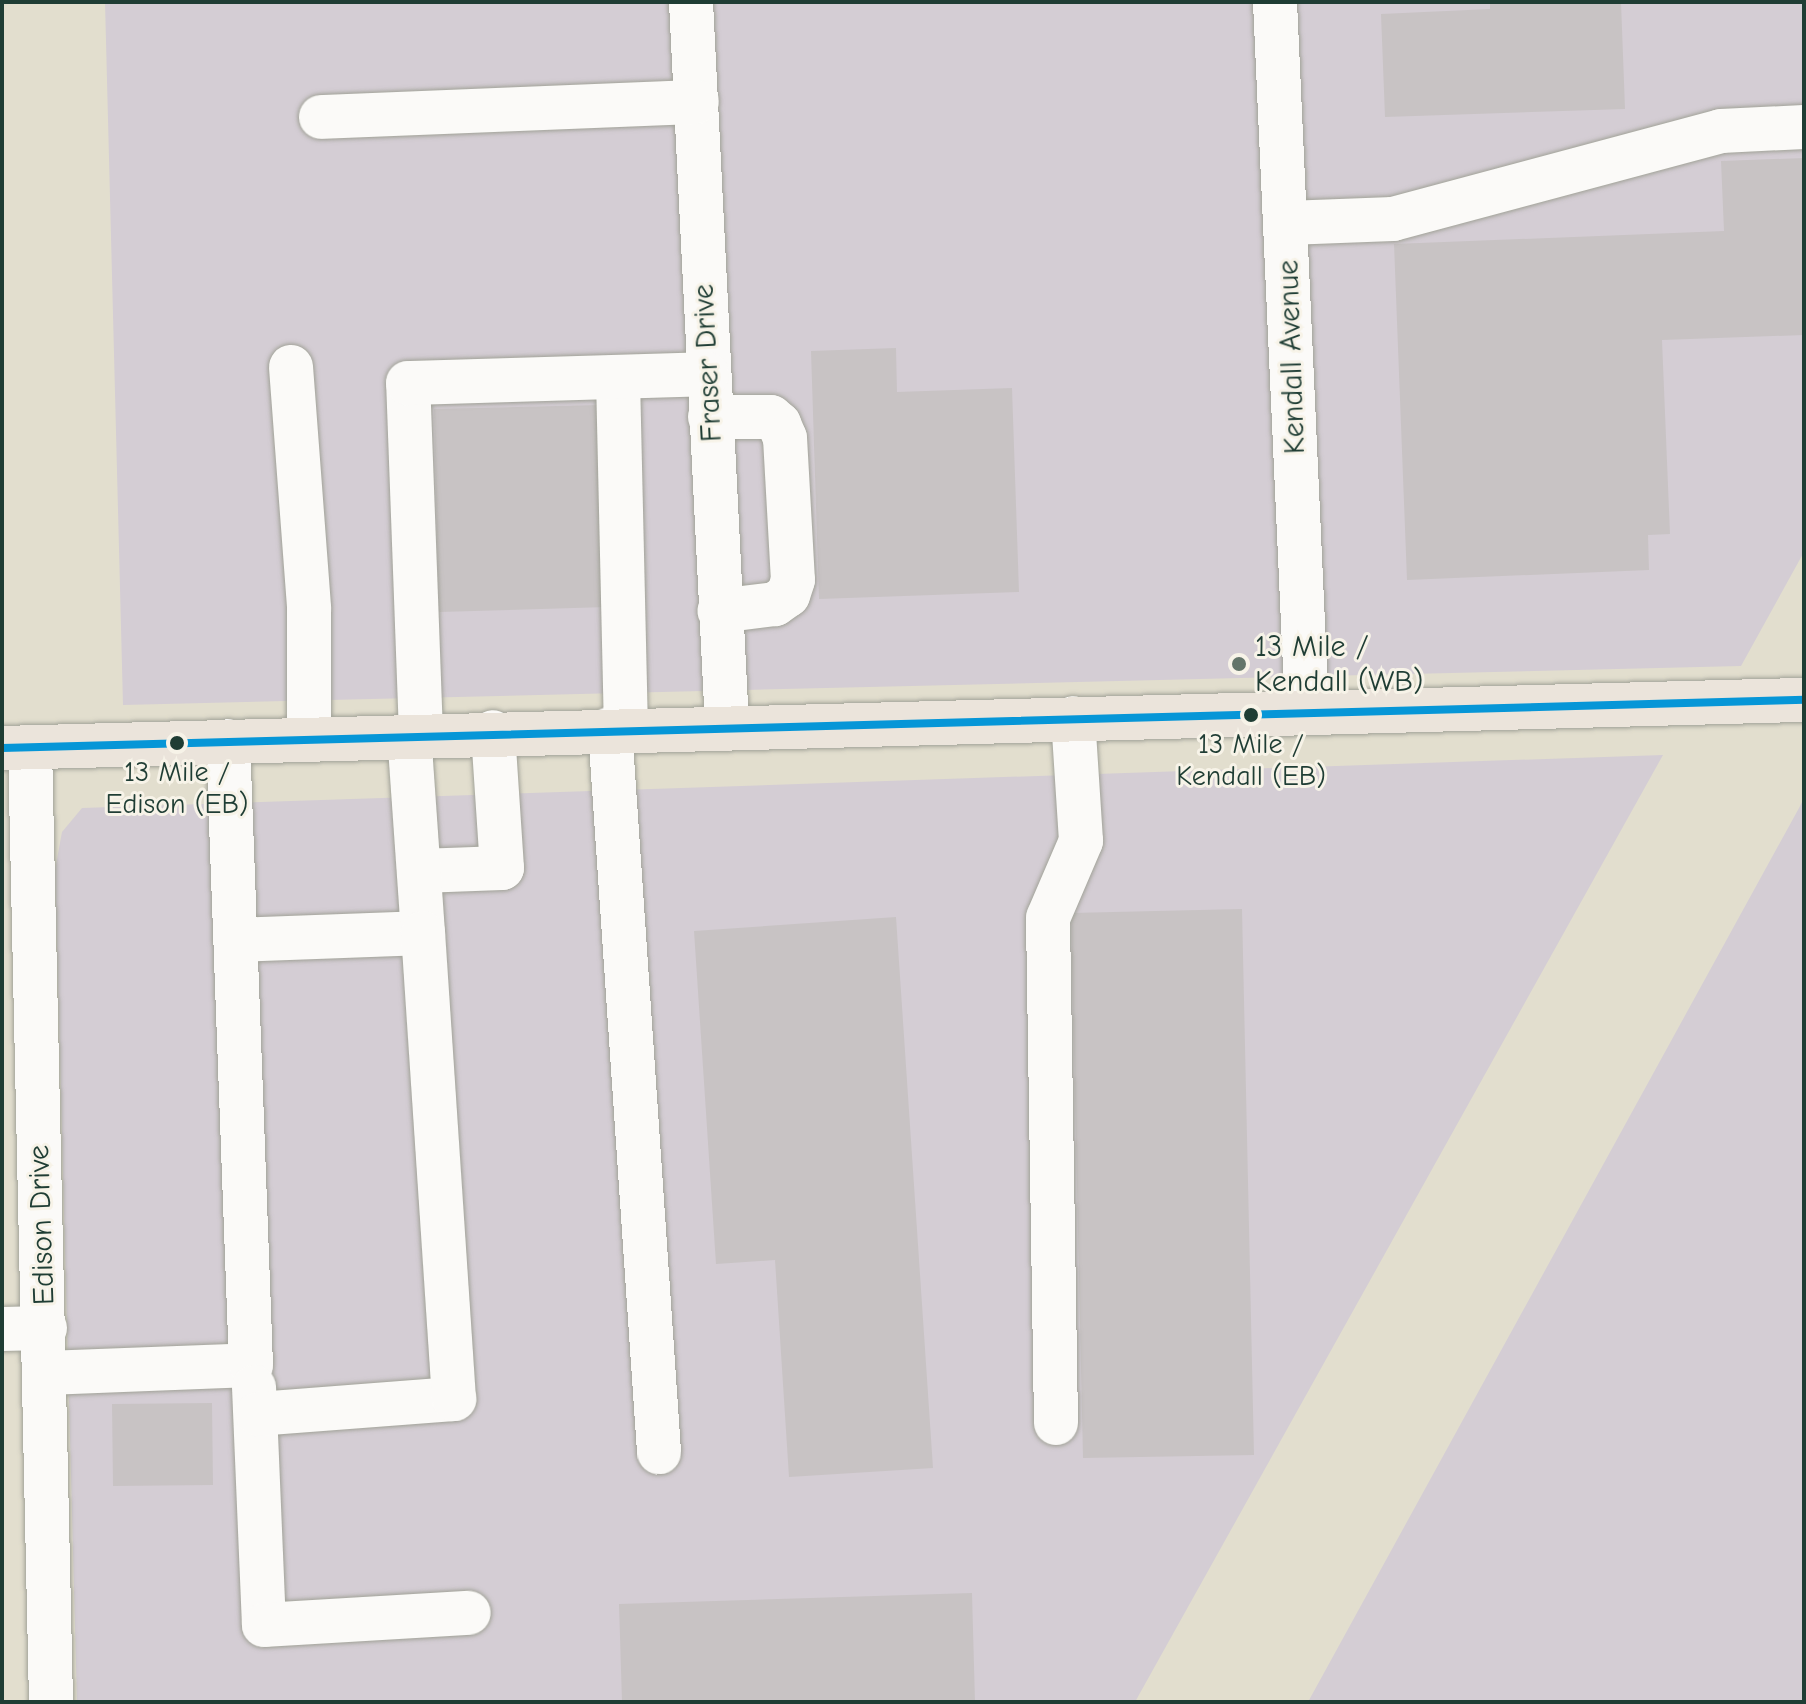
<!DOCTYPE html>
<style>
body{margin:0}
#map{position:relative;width:1806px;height:1704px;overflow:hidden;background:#e2dece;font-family:"Comic Neue",sans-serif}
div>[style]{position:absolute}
.industrial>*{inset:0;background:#d4cdd4}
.building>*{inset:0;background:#c8c3c4}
.roads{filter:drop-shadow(0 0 2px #a1a298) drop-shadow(0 0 2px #a1a298)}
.minor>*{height:44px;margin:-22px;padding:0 22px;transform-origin:22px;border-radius:22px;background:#fbfaf8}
.major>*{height:44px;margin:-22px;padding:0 22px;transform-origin:22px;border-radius:22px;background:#ebe4db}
.bus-1>*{height:8px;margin:-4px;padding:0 4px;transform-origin:4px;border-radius:4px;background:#0696d7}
.dots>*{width:22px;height:22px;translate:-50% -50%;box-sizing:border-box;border:4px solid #f7f3e8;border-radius:50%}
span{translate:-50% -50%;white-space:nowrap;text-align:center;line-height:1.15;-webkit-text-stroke:6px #f7f3e8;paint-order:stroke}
.bus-label{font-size:28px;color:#1f3d34}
.street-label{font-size:30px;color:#1f3d34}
.poi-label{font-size:30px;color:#1f3d34}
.left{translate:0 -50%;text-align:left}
.frame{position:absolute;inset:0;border:4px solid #1f3d34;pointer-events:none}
</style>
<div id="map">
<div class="industrial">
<div style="clip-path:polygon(105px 2px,1804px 2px,1804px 552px,1741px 666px,123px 705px)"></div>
<div style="clip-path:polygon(1663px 755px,1135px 1702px,77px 1702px,55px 870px,62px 832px,82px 808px)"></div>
<div style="clip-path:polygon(1804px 798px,1804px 1702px,1308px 1702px,1799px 808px)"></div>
</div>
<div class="building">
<div style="clip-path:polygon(1490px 2px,1621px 2px,1625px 109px,1385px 117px,1381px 14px,1490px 9px)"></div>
<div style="clip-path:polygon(1804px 158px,1804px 335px,1662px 340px,1670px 534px,1648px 535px,1649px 570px,1407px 580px,1394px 244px,1724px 231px,1721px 161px)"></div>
<div style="clip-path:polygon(896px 348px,897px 392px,1012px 388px,1019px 592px,819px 599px,811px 351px)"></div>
<div style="clip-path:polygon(601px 405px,607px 607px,439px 612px,434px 409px)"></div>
<div style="clip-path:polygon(1242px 909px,1254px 1455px,1083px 1458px,1071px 913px)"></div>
<div style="clip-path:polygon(896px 917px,933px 1468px,789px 1477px,775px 1260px,716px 1264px,694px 931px)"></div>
<div style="clip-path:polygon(212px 1403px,213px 1485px,113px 1486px,112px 1404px)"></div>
<div style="clip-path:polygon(972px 1593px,975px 1702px,622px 1702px,619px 1604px)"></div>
</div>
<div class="roads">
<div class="minor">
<div style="left:691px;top:2px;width:724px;rotate:87.15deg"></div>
<div style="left:1275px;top:2px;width:711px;rotate:87.42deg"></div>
<div style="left:321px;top:117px;width:376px;rotate:-2.3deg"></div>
<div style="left:1287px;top:223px;width:106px;rotate:-2.2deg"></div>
<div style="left:1393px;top:219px;width:340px;rotate:-15deg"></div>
<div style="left:1721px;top:131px;width:83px;rotate:-2.8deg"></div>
<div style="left:291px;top:367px;width:243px;rotate:85.7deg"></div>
<div style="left:309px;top:609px;width:129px;rotate:90deg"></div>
<div style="left:618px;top:378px;width:350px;rotate:88.7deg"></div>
<div style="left:710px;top:417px;width:61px"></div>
<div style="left:771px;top:417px;width:11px;rotate:41deg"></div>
<div style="left:779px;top:424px;width:15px;rotate:67deg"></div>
<div style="left:785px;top:438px;width:142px;rotate:86.8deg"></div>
<div style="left:793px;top:580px;width:16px;rotate:108deg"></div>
<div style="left:788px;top:595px;width:16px;rotate:145deg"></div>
<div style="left:775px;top:604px;width:56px;rotate:172.9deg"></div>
<div style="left:610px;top:729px;width:725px;rotate:86.12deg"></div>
<div style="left:421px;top:734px;width:351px;rotate:-92.1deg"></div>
<div style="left:408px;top:383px;width:299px;rotate:-1.7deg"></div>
<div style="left:30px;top:747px;width:955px;rotate:88.74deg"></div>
<div style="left:420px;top:871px;width:82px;rotate:-2.1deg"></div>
<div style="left:502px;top:868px;width:136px;rotate:-93.8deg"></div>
<div style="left:236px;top:940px;width:187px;rotate:-2.1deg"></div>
<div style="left:423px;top:933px;width:199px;rotate:-94deg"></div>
<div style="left:2px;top:1329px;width:43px;rotate:-1.3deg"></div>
<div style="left:46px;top:1373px;width:205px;rotate:-2.2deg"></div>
<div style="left:251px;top:1365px;width:624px;rotate:-92.11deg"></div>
<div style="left:254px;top:1387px;width:238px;rotate:87.6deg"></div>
<div style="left:264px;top:1625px;width:205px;rotate:-3.4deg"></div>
<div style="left:258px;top:1414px;width:197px;rotate:-4.4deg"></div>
<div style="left:454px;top:1399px;width:467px;rotate:-93.8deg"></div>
<div style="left:1056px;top:1423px;width:505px;rotate:-90.91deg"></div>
<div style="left:1048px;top:918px;width:84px;rotate:-66.8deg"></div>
<div style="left:1081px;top:841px;width:123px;rotate:-93.7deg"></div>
</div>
<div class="major">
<div style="left:2px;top:748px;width:1803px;rotate:-1.53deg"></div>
</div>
</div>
<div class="bus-1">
<div style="left:2px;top:748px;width:1803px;rotate:-1.53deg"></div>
</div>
<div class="dots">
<div style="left:1239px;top:664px;background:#63756a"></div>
<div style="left:1251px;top:715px;background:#1f3d34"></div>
<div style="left:177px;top:743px;background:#1f3d34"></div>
</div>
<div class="bus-label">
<span style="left:1251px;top:760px">13 Mile /<br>Kendall (EB)</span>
<span style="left:177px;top:788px">13 Mile /<br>Edison (EB)</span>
</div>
<div class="street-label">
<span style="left:1292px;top:357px;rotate:-92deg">Kendall Avenue</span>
<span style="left:708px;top:363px;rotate:-93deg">Fraser Drive</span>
<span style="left:42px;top:1225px;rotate:-92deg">Edison Drive</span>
</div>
<div class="poi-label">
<span class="left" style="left:1255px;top:664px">13 Mile /<br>Kendall (WB)</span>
</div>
<div class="frame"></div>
</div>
